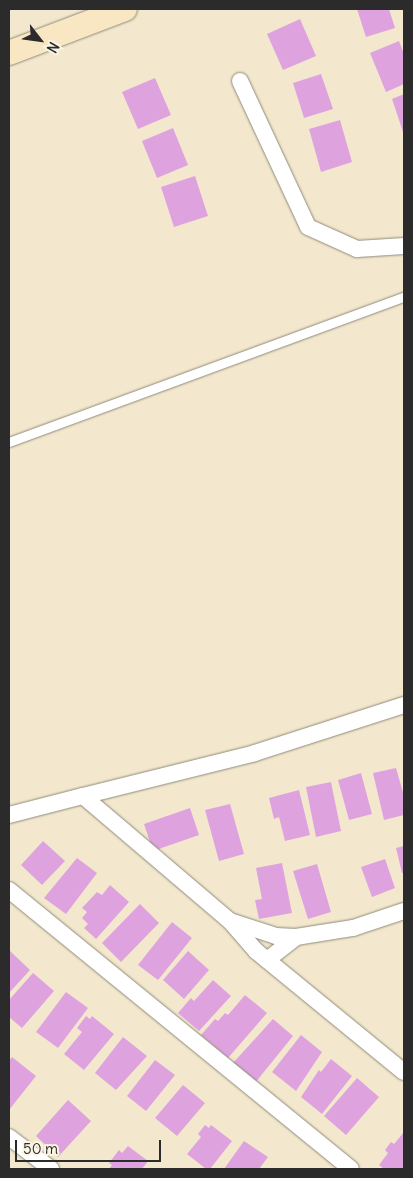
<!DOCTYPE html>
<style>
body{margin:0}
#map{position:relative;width:413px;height:1178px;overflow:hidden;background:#f3e8cd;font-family:Delius,sans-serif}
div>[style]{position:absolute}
.building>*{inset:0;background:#dea3df}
.roads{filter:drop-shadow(0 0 1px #8f8a7c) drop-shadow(0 0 1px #8f8a7c)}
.lane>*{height:9px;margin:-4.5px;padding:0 4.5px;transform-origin:4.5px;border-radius:4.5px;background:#fff}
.street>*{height:16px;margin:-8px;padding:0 8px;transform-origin:8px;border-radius:8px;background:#fff}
.secondary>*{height:24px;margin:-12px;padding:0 12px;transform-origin:12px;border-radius:12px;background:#f9e7c3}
span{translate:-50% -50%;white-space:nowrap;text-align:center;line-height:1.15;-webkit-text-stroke:4px #fcf5e5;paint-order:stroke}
.frame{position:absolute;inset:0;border:10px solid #2b2b2b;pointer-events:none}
.north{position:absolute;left:15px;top:15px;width:50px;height:50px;-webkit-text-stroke:4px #fcf5e5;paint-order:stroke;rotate:120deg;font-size:14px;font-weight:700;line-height:20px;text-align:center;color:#2b2b2b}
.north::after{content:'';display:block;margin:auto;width:18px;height:22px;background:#2b2b2b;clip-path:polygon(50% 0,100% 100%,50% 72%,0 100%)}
.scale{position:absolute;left:15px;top:1140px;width:146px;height:22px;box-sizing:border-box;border:2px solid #2b2b2b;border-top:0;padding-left:6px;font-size:15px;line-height:18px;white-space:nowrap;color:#2b2b2b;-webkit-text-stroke:4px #fcf5e5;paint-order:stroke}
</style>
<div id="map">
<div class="building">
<div style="clip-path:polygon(357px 9px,389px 9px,395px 28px,366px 37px)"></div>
<div style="clip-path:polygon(300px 19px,316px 56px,283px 70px,267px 34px)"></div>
<div style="clip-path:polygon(399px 41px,404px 54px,404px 84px,386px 92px,370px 53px)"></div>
<div style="clip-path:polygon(321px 74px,333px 109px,304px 118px,293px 83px)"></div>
<div style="clip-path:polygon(155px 78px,171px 115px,138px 129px,122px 92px)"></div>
<div style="clip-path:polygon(404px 94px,404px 135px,392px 99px)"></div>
<div style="clip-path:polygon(340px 120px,352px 162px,321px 172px,309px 129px)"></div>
<div style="clip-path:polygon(173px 128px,188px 165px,157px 178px,142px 141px)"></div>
<div style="clip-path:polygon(195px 176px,208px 216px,174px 227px,161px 187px)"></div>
<div style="clip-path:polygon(396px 768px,404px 796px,404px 815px,384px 820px,373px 773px)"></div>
<div style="clip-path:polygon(361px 773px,372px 814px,349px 820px,338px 780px)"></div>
<div style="clip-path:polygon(331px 782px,341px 831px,316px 837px,306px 787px)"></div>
<div style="clip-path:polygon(299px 790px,310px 835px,285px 841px,279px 817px,274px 819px,269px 798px)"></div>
<div style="clip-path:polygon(230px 804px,244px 854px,219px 861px,205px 810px)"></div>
<div style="clip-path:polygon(190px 808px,199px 835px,153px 851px,144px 824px)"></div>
<div style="clip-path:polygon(43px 841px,65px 861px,42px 885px,21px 865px)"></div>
<div style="clip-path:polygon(404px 846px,404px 873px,402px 873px,396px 848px)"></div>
<div style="clip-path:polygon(77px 858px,97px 873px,66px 914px,44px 898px)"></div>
<div style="clip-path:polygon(385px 859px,395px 888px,372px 897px,361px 867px)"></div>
<div style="clip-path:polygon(282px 863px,292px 913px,259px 919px,255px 900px,262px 899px,256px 868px)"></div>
<div style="clip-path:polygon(317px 864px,331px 912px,308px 919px,293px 871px)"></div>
<div style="clip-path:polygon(110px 885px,129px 902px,96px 939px,84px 928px,88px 924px,82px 918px,87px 912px,82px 908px,97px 892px,102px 895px)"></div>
<div style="clip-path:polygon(140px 904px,159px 923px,121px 962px,102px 943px)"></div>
<div style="clip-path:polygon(172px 922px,192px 938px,158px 980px,138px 965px)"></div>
<div style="clip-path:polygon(9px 950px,30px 970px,9px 993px)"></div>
<div style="clip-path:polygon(188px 951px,209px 970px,184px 999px,163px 980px)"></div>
<div style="clip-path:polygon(33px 973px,54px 991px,22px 1028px,9px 1017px,9px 1000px)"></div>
<div style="clip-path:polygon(213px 980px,231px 996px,199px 1031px,178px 1013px,191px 998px,194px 1001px)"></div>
<div style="clip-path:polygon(66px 992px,88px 1008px,58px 1048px,36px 1032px)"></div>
<div style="clip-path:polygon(245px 995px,267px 1013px,228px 1058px,201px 1035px,215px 1019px,218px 1021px,225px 1013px,228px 1015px)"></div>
<div style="clip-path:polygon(86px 1016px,90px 1019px,92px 1016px,114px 1034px,84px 1070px,64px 1054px,82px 1032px,77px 1028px)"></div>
<div style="clip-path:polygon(273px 1019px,293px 1036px,255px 1083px,233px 1063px)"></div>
<div style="clip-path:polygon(301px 1035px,322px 1052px,296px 1091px,272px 1072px)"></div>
<div style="clip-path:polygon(123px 1037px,147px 1056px,116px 1090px,95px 1073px)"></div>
<div style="clip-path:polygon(12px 1057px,36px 1076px,9px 1110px,9px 1061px)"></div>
<div style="clip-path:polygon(331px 1059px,352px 1076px,322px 1114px,301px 1097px,319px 1070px,321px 1072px)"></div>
<div style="clip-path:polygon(155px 1060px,175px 1075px,146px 1111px,127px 1096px)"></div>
<div style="clip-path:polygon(357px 1078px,379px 1097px,346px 1135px,324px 1116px)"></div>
<div style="clip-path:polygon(183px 1085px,205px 1103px,177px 1136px,155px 1118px)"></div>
<div style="clip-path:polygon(68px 1100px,91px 1121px,58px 1157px,36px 1136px)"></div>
<div style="clip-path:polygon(205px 1125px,209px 1128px,211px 1125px,232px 1141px,210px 1169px,206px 1169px,187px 1154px,201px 1137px,198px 1134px)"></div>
<div style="clip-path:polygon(404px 1132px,404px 1169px,384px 1169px,379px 1165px,388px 1153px,385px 1150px,391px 1142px,394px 1144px)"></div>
<div style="clip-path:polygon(244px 1141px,268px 1157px,259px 1169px,224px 1169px)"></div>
<div style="clip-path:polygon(128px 1146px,148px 1161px,142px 1169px,109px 1169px,112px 1165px,109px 1163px,119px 1150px,122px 1153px)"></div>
</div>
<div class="roads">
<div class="lane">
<div style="left:9px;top:442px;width:421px;rotate:-20.2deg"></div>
</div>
<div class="street">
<div style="left:240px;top:81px;width:161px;rotate:65deg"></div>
<div style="left:308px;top:227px;width:54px;rotate:24.2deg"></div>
<div style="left:357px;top:249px;width:47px;rotate:-3.7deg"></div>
<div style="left:83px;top:796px;width:177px;rotate:-14deg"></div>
<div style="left:255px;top:753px;width:157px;rotate:-17.9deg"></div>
<div style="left:9px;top:815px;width:76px;rotate:-14.4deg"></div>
<div style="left:83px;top:796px;width:193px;rotate:40.4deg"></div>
<div style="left:230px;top:921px;width:40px;rotate:49deg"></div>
<div style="left:256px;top:951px;width:191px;rotate:39.3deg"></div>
<div style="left:9px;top:890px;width:441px;rotate:39.2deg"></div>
<div style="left:230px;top:921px;width:48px;rotate:18.1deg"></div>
<div style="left:276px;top:936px;width:20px;rotate:3deg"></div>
<div style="left:296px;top:937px;width:58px;rotate:-9deg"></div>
<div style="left:353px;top:928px;width:54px;rotate:-18.4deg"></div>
<div style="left:267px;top:960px;width:37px;rotate:-38deg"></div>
<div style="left:9px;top:1137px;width:53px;rotate:37.3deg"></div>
</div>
<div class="secondary">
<div style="left:9px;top:53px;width:124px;rotate:-20.8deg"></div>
</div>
</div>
<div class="frame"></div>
<div class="north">N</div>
<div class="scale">50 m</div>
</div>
